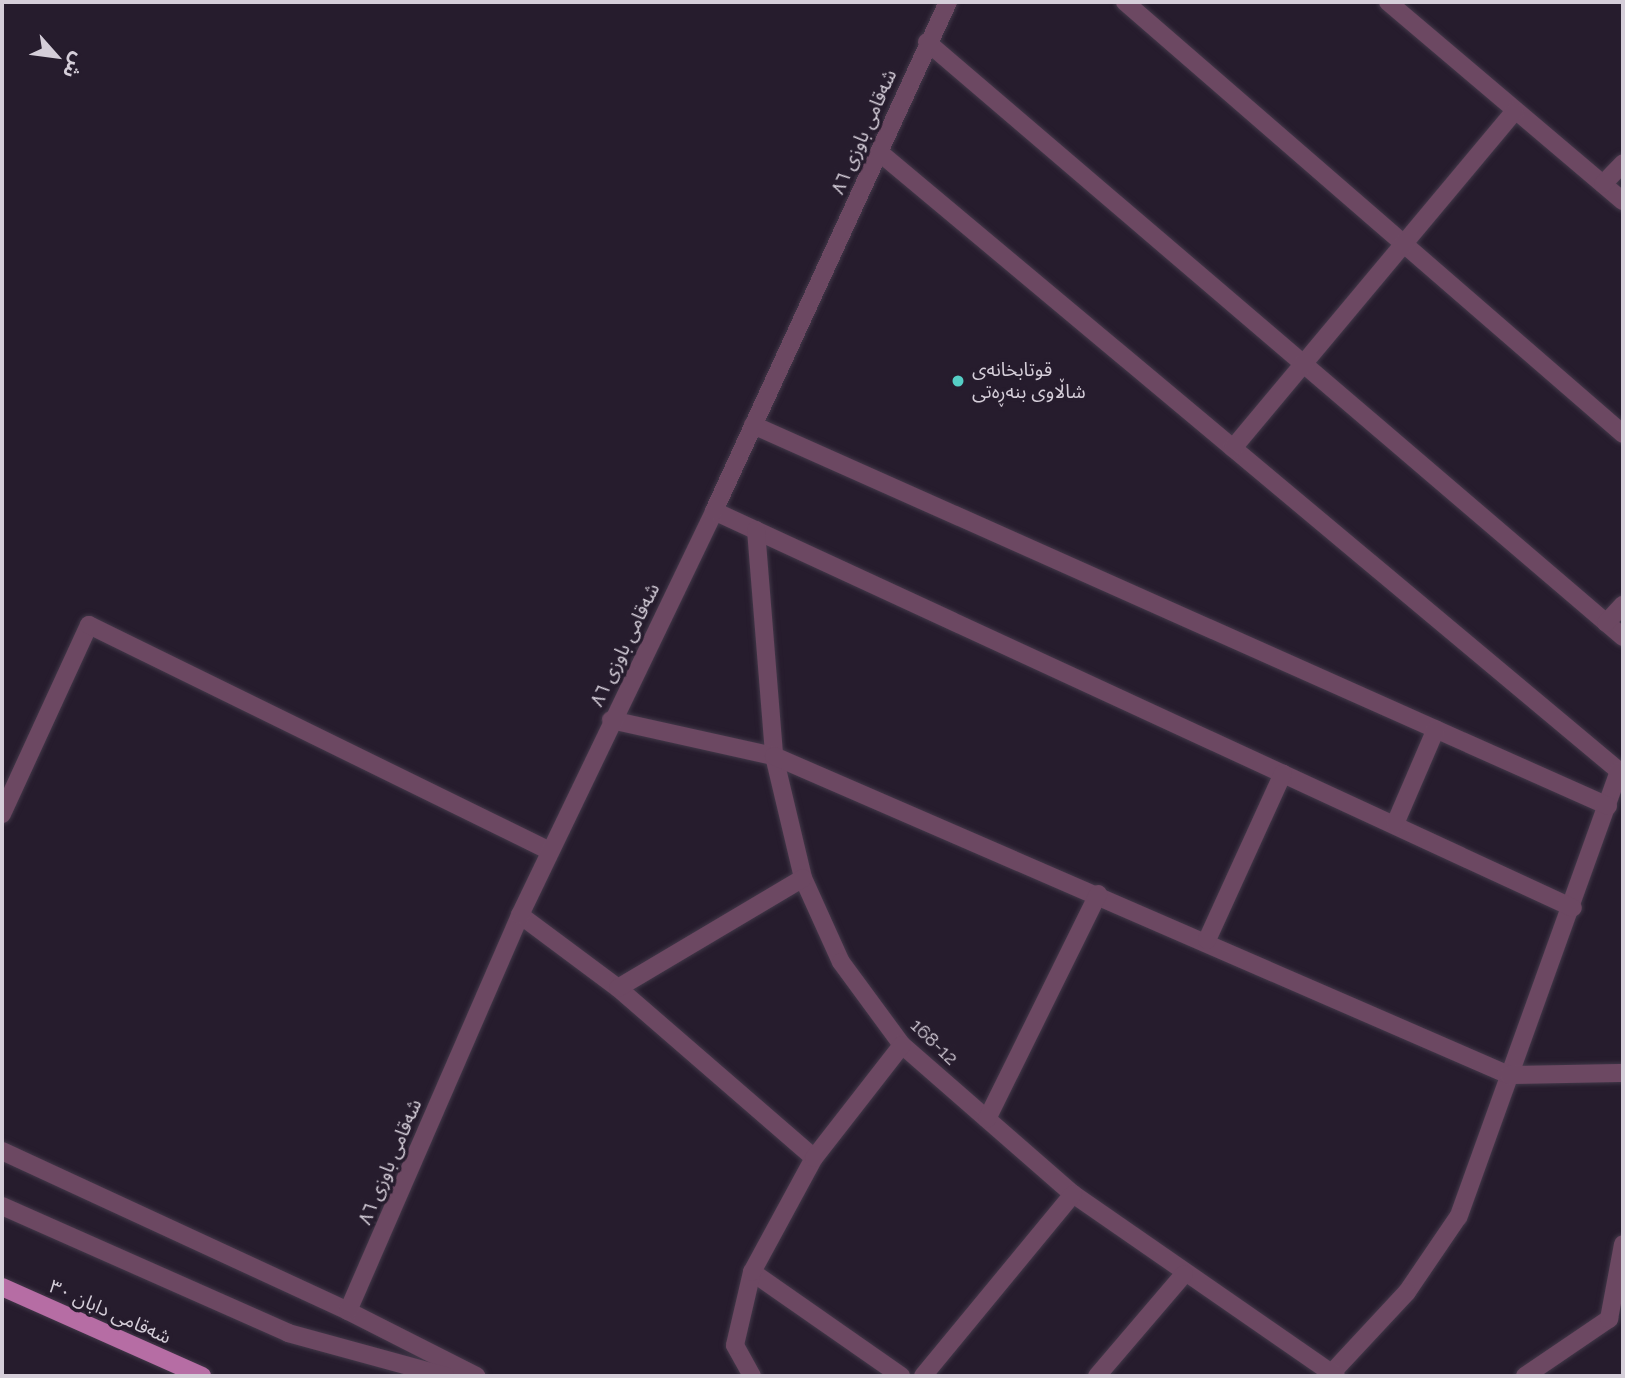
<!DOCTYPE html>
<meta charset="utf-8">
<style>
body{margin:0}
#map{position:relative;width:1625px;height:1378px;overflow:hidden;background:#261c2d;font-family:Raleway,"Noto Sans Arabic",sans-serif}
div>[style]{position:absolute}
.roads{filter:drop-shadow(0 0 2px #423849) drop-shadow(0 0 2px #423849)}
.minor>*{height:18px;margin:-9px;padding:0 9px;transform-origin:9px;border-radius:9px;background:#6c4862}
.major>*{height:18px;margin:-9px;padding:0 9px;transform-origin:9px;border-radius:9px;background:#b66da4}
.dots>*{width:19px;height:19px;translate:-50% -50%;box-sizing:border-box;border:4px solid #261c2d;border-radius:50%}
span{translate:-50% -50%;white-space:nowrap;text-align:center;line-height:1.15;-webkit-text-stroke:7px #261c2d;paint-order:stroke}
.street-label{font-size:19px;color:#d5ced9}
.poi-label{font-size:19px;color:#d5ced9}
.left{translate:0 -50%;text-align:left}
.frame{position:absolute;inset:0;border:4px solid #d5ced9;pointer-events:none}
.north{position:absolute;left:21px;top:21px;width:70px;height:70px;-webkit-text-stroke:5px #261c2d;paint-order:stroke;rotate:118deg;font-size:19px;font-weight:700;line-height:28px;text-align:center;color:#d5ced9}
.north::after{content:'';display:block;margin:auto;width:24px;height:32px;background:#d5ced9;clip-path:polygon(50% 0,100% 100%,50% 72%,0 100%)}
</style>
<div id="map">
<div class="roads">
<div class="minor">
<div style="left:1125px;top:2px;width:659px;rotate:40.94deg"></div>
<div style="left:1388px;top:2px;width:308px;rotate:40.3deg"></div>
<div style="left:927px;top:42px;width:916px;rotate:40.53deg"></div>
<div style="left:879px;top:152px;width:965px;rotate:39.91deg"></div>
<div style="left:1619px;top:771px;width:474px;rotate:109.8deg"></div>
<div style="left:1458px;top:1217px;width:91px;rotate:124.2deg"></div>
<div style="left:1407px;top:1292px;width:115px;rotate:132.9deg"></div>
<div style="left:1603px;top:184px;width:29px;rotate:-46deg"></div>
<div style="left:753px;top:425px;width:936px;rotate:24.02deg"></div>
<div style="left:1233px;top:448px;width:439px;rotate:-50.1deg"></div>
<div style="left:714px;top:511px;width:946px;rotate:24.8deg"></div>
<div style="left:756px;top:530px;width:227px;rotate:85.4deg"></div>
<div style="left:774px;top:756px;width:125px;rotate:76.6deg"></div>
<div style="left:803px;top:878px;width:92px;rotate:65.7deg"></div>
<div style="left:841px;top:962px;width:103px;rotate:53.7deg"></div>
<div style="left:902px;top:1045px;width:227px;rotate:41.1deg"></div>
<div style="left:1073px;top:1194px;width:320px;rotate:34.7deg"></div>
<div style="left:1606px;top:623px;width:25px;rotate:-47deg"></div>
<div style="left:611px;top:720px;width:167px;rotate:12.5deg"></div>
<div style="left:774px;top:756px;width:801px;rotate:23.46deg"></div>
<div style="left:1509px;top:1075px;width:114px;rotate:-1deg"></div>
<div style="left:2px;top:814px;width:208px;rotate:-65.3deg"></div>
<div style="left:89px;top:625px;width:513px;rotate:26.12deg"></div>
<div style="left:1395px;top:824px;width:103px;rotate:-66.7deg"></div>
<div style="left:520px;top:915px;width:122px;rotate:36.7deg"></div>
<div style="left:618px;top:988px;width:259px;rotate:40.9deg"></div>
<div style="left:1207px;top:940px;width:183px;rotate:-65.5deg"></div>
<div style="left:618px;top:988px;width:215px;rotate:-30.7deg"></div>
<div style="left:987px;top:1119px;width:251px;rotate:-63.7deg"></div>
<div style="left:2px;top:1151px;width:381px;rotate:24.8deg"></div>
<div style="left:348px;top:1311px;width:144px;rotate:26.9deg"></div>
<div style="left:2px;top:1206px;width:313px;rotate:23.9deg"></div>
<div style="left:288px;top:1333px;width:163px;rotate:15.3deg"></div>
<div style="left:752px;top:1272px;width:182px;rotate:34.9deg"></div>
<div style="left:348px;top:1311px;width:432px;rotate:-66.5deg"></div>
<div style="left:520px;top:915px;width:448px;rotate:-64.3deg"></div>
<div style="left:714px;top:511px;width:560px;rotate:-65.31deg"></div>
<div style="left:752px;top:1376px;width:35px;rotate:-119deg"></div>
<div style="left:735px;top:1345px;width:75px;rotate:-76.9deg"></div>
<div style="left:752px;top:1272px;width:130px;rotate:-61.5deg"></div>
<div style="left:814px;top:1158px;width:143px;rotate:-52.1deg"></div>
<div style="left:923px;top:1376px;width:236px;rotate:-50.5deg"></div>
<div style="left:1097px;top:1376px;width:134px;rotate:-49.5deg"></div>
<div style="left:1525px;top:1376px;width:102px;rotate:-34.2deg"></div>
<div style="left:1609px;top:1319px;width:76px;rotate:-79.4deg"></div>
</div>
<div class="major">
<div style="left:2px;top:1287px;width:219px;rotate:24deg"></div>
</div>
</div>
<div class="dots">
<div style="left:958px;top:381px;background:#55cec5"></div>
</div>
<div class="street-label">
<span style="left:864px;top:132px;rotate:-66deg">شەقامی باوزی ٨٦</span>
<span style="left:625px;top:645px;rotate:-64deg">شەقامی باوزی ٨٦</span>
<span style="left:934px;top:1042px;rotate:44deg">168-12</span>
<span style="left:390px;top:1162px;rotate:-67deg">شەقامی باوزی ٨٦</span>
<span style="left:110px;top:1312px;rotate:24deg">شەقامی دابان ٣٠</span>
</div>
<div class="poi-label">
<span class="left" style="left:972px;top:381px">قوتابخانەی<br>شاڵاوی بنەڕەتی</span>
</div>
<div class="frame"></div>
<div class="north">ش</div>
</div>
